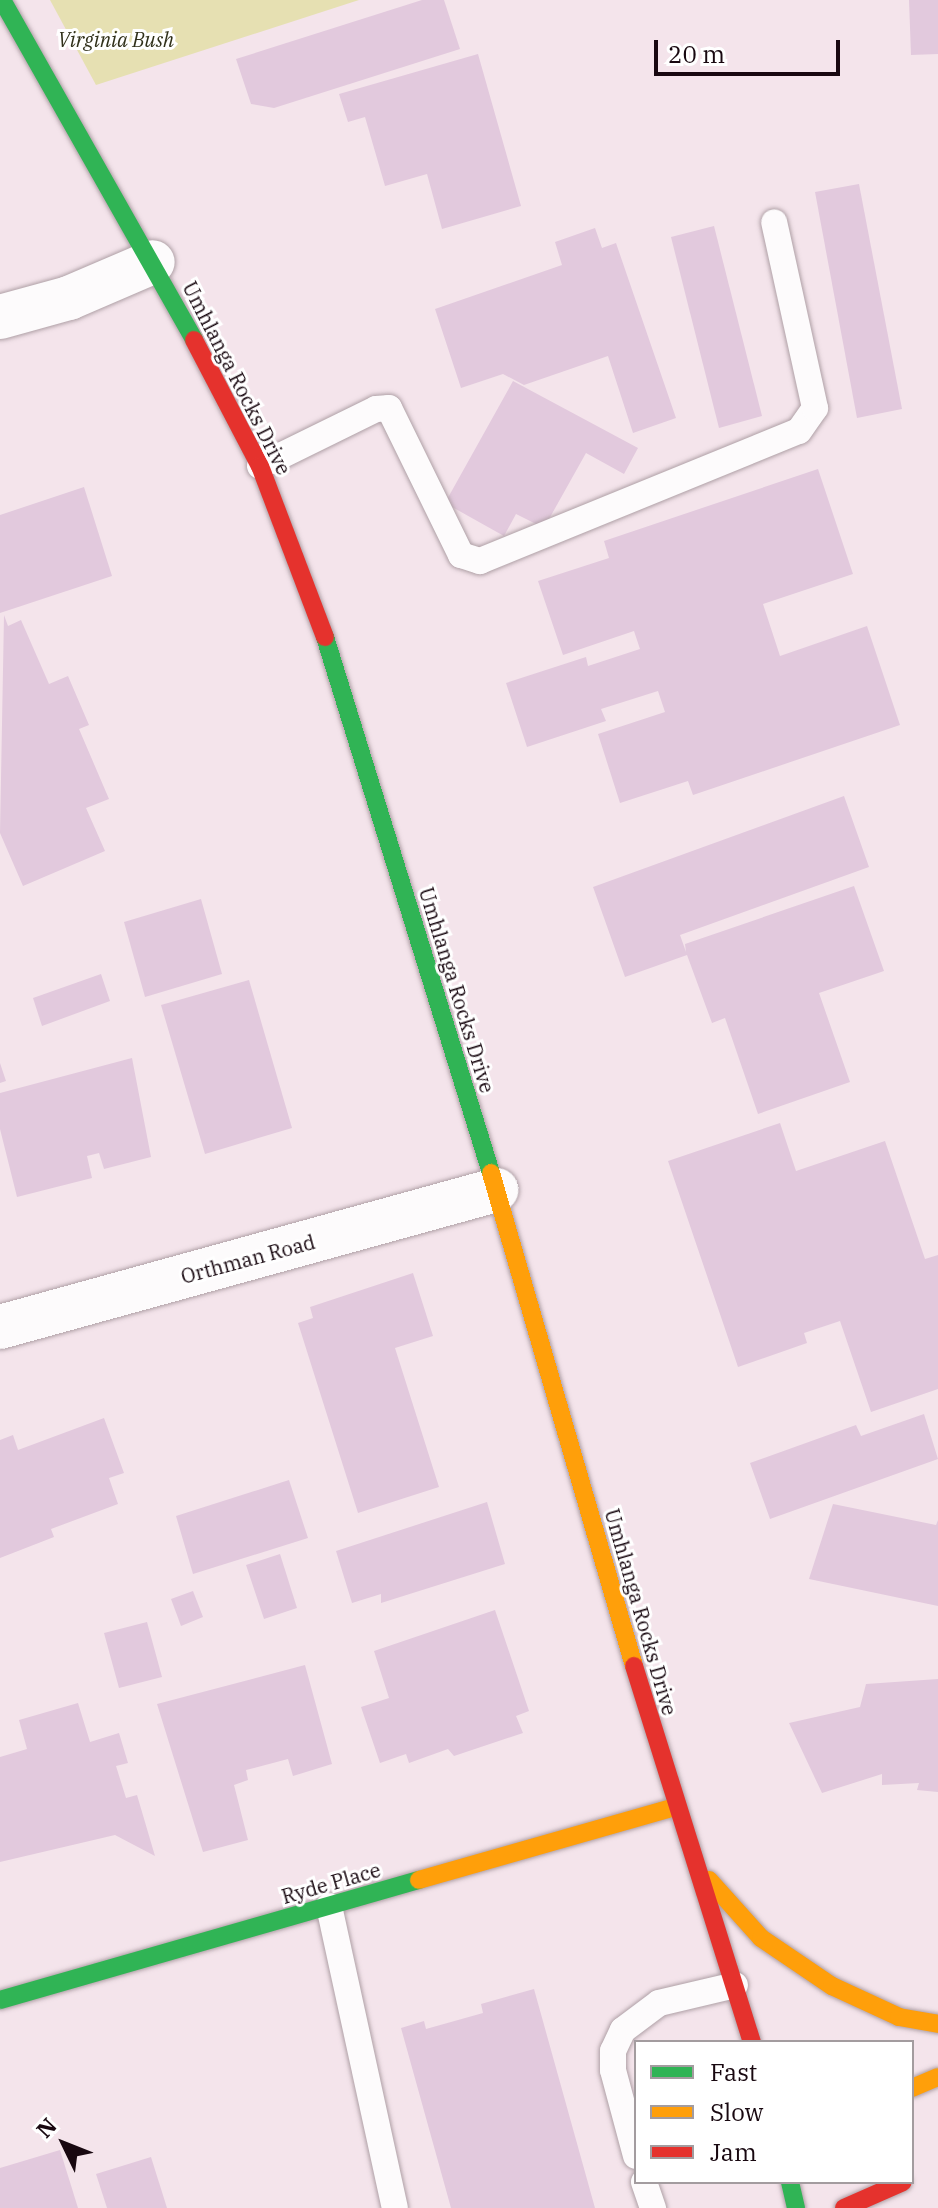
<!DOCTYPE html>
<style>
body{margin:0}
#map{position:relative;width:938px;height:2208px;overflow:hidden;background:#f4e4eb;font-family:"IBM Plex Serif",serif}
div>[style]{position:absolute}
.green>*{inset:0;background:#e6e0b2}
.building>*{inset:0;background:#e2c9dd}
.roads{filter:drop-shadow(0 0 2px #afa0a6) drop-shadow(0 0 2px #afa0a6)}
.lane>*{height:26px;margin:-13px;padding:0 13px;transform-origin:13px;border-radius:13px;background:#fdfbfc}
.street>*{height:44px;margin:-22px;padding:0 22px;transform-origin:22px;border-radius:22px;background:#fdfbfc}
.fast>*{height:18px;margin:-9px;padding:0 9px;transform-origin:9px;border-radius:9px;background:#30b455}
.slow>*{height:18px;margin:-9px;padding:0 9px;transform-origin:9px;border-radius:9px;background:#ff9f0a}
.jam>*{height:18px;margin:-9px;padding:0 9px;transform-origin:9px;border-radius:9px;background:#e5322d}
span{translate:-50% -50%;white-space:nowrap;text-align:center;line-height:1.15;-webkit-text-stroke:6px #fff;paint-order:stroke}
.park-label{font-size:20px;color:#30301a;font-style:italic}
.street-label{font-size:20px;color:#180810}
.legend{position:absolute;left:634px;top:2040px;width:280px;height:144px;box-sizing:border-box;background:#fff;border:2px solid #a39c9f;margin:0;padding:10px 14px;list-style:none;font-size:24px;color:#180810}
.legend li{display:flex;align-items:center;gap:16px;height:40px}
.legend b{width:40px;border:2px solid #a39c9f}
.north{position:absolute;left:24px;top:2104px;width:80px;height:80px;-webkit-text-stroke:6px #fff;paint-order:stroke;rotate:313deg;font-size:22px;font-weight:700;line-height:32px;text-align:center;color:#180810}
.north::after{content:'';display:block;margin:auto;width:28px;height:36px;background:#180810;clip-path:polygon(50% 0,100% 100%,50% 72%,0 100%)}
.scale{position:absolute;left:654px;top:40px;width:186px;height:36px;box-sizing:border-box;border:4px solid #180810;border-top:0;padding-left:10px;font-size:24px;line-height:28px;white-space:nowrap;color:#180810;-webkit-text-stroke:6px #fff;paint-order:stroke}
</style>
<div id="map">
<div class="green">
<div style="clip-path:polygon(50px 0,359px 0,96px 85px)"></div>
</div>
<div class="building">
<div style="clip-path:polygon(422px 0,444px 0,460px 49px,274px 108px,251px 104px,236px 59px)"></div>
<div style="clip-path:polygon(909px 0,938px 0,938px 54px,911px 55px)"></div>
<div style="clip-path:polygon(478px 54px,521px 206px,442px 229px,427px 174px,385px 186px,365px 117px,348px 122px,339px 94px)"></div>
<div style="clip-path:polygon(859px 184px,902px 409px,857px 418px,815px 192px)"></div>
<div style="clip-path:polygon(714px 226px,762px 416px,719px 428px,671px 237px)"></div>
<div style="clip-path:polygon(595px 228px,602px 248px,616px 243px,676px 418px,633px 433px,608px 356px,524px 385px,503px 374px,461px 388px,435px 309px,562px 265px,555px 242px)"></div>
<div style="clip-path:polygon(513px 381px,638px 448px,624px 474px,586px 453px,544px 528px,516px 514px,504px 536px,445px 503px)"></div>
<div style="clip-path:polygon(818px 469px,853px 574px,763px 604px,780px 656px,867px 626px,900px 725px,693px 795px,688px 781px,620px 803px,598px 734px,665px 712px,658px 691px,601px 709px,606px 721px,527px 747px,506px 683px,586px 657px,588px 666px,640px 649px,634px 631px,563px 655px,538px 581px,609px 558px,604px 541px)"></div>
<div style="clip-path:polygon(84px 487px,112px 576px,0 613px,0 515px)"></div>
<div style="clip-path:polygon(4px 615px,8px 626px,21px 620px,49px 684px,68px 676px,89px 725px,79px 729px,109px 799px,86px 808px,105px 851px,23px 886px,0 833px)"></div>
<div style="clip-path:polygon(844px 796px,869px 867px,680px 935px,686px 952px,685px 944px,854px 886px,884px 971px,819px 993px,850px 1082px,758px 1114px,725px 1018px,712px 1023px,687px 955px,625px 977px,593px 887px)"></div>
<div style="clip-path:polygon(201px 899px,222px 974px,145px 997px,124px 922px)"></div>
<div style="clip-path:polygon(101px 974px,110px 1001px,42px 1026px,33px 998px)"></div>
<div style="clip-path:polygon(249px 980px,292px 1128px,205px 1154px,161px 1005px)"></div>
<div style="clip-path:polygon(132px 1058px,151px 1157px,104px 1169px,99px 1153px,87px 1156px,92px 1178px,17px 1197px,0 1129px,0 1093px)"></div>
<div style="clip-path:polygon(0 1063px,6px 1081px,0 1083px)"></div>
<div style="clip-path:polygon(780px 1123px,796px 1171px,885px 1141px,925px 1259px,938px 1255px,938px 1389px,871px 1412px,840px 1321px,804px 1333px,807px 1343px,738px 1367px,668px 1161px)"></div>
<div style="clip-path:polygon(413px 1273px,433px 1336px,395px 1348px,439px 1487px,358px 1513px,298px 1323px,313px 1318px,310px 1307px)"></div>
<div style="clip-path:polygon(924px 1414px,938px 1459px,770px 1519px,750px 1463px,856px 1425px,861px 1436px)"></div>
<div style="clip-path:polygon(104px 1418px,124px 1473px,109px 1478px,118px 1504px,51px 1529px,54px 1537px,0 1558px,0 1440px,13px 1435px,18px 1450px)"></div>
<div style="clip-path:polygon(289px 1480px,308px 1538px,193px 1574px,176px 1516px)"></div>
<div style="clip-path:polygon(487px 1502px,505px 1564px,381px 1603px,381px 1594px,352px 1603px,336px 1551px)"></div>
<div style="clip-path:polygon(833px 1504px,936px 1525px,938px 1520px,938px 1606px,809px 1579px)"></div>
<div style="clip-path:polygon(280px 1554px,297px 1608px,264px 1619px,246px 1565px)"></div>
<div style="clip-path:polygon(193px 1591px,203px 1617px,181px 1626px,171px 1599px)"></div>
<div style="clip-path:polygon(495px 1610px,529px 1711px,516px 1716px,523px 1733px,454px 1756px,448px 1749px,409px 1763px,406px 1754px,380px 1763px,361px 1707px,389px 1698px,374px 1651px)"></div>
<div style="clip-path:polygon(147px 1622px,162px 1677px,119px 1688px,104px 1633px)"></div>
<div style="clip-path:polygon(305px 1665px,332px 1764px,293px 1776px,288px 1759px,246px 1770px,248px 1780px,234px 1785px,248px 1840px,203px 1852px,157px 1704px)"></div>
<div style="clip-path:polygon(938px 1679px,938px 1792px,917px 1790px,919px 1783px,882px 1785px,882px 1774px,822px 1793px,789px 1723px,860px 1707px,866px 1684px)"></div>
<div style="clip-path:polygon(78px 1703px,90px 1742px,119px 1733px,128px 1763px,116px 1766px,126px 1798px,137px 1795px,155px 1856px,115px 1835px,0 1862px,0 1757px,27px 1749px,19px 1720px)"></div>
<div style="clip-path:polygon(534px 1989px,595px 2208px,451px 2208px,401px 2028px,424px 2021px,426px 2029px,483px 2013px,481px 2004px)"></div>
<div style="clip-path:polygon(60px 2150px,78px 2208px,0 2208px,0 2168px)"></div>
<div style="clip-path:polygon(151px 2157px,167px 2208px,107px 2208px,96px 2174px)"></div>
</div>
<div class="roads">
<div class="lane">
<div style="left:260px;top:466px;width:129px;rotate:-26.2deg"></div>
<div style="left:376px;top:409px;width:13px;rotate:-4deg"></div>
<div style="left:389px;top:408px;width:164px;rotate:63.9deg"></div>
<div style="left:461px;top:555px;width:20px;rotate:18deg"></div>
<div style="left:480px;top:561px;width:344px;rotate:-22.2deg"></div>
<div style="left:799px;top:431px;width:28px;rotate:-55deg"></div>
<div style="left:815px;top:408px;width:190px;rotate:-102.4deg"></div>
<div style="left:329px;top:1906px;width:309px;rotate:77.7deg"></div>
<div style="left:636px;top:2156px;width:89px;rotate:-105deg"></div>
<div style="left:613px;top:2070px;width:19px;rotate:-90deg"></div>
<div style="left:613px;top:2051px;width:23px;rotate:-65deg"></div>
<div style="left:623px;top:2030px;width:45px;rotate:-36.9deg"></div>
<div style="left:659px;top:2003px;width:78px;rotate:-13.3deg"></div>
<div style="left:644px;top:2182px;width:28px;rotate:71deg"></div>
</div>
<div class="street">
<div style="left:0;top:317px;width:72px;rotate:-15.4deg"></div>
<div style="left:69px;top:298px;width:91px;rotate:-23.2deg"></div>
<div style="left:0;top:1327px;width:515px;rotate:-15.44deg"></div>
</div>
<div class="fast">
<div style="left:2px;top:0;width:390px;rotate:60.5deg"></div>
<div style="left:325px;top:637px;width:561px;rotate:72.79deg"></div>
<div style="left:0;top:2000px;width:436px;rotate:-16deg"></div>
<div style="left:790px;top:2182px;width:27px;rotate:77deg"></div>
</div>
<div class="slow">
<div style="left:491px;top:1173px;width:513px;rotate:73.82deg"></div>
<div style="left:419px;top:1880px;width:266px;rotate:-15.9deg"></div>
<div style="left:709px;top:1880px;width:78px;rotate:48.1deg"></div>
<div style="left:761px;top:1938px;width:86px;rotate:34.1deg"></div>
<div style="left:832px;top:1986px;width:74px;rotate:24.8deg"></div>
<div style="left:899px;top:2017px;width:40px;rotate:10deg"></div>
<div style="left:912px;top:2088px;width:28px;rotate:-23deg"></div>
</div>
<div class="jam">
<div style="left:194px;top:340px;width:142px;rotate:62.4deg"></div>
<div style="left:260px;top:466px;width:183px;rotate:69.2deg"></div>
<div style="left:634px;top:1666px;width:394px;rotate:72.6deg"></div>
<div style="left:844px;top:2208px;width:64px;rotate:-23.8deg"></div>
</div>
</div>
<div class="park-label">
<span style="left:116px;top:39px">Virginia Bush</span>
</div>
<div class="street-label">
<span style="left:237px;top:378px;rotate:63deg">Umhlanga Rocks Drive</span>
<span style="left:457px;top:990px;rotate:73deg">Umhlanga Rocks Drive</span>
<span style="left:248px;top:1259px;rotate:-15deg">Orthman Road</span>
<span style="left:641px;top:1612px;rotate:74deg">Umhlanga Rocks Drive</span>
<span style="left:331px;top:1883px;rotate:-16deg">Ryde Place</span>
</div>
<ul class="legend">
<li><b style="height:10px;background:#30b455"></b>Fast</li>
<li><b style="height:10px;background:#ff9f0a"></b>Slow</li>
<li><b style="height:10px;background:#e5322d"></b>Jam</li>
</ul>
<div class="north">N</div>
<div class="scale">20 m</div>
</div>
